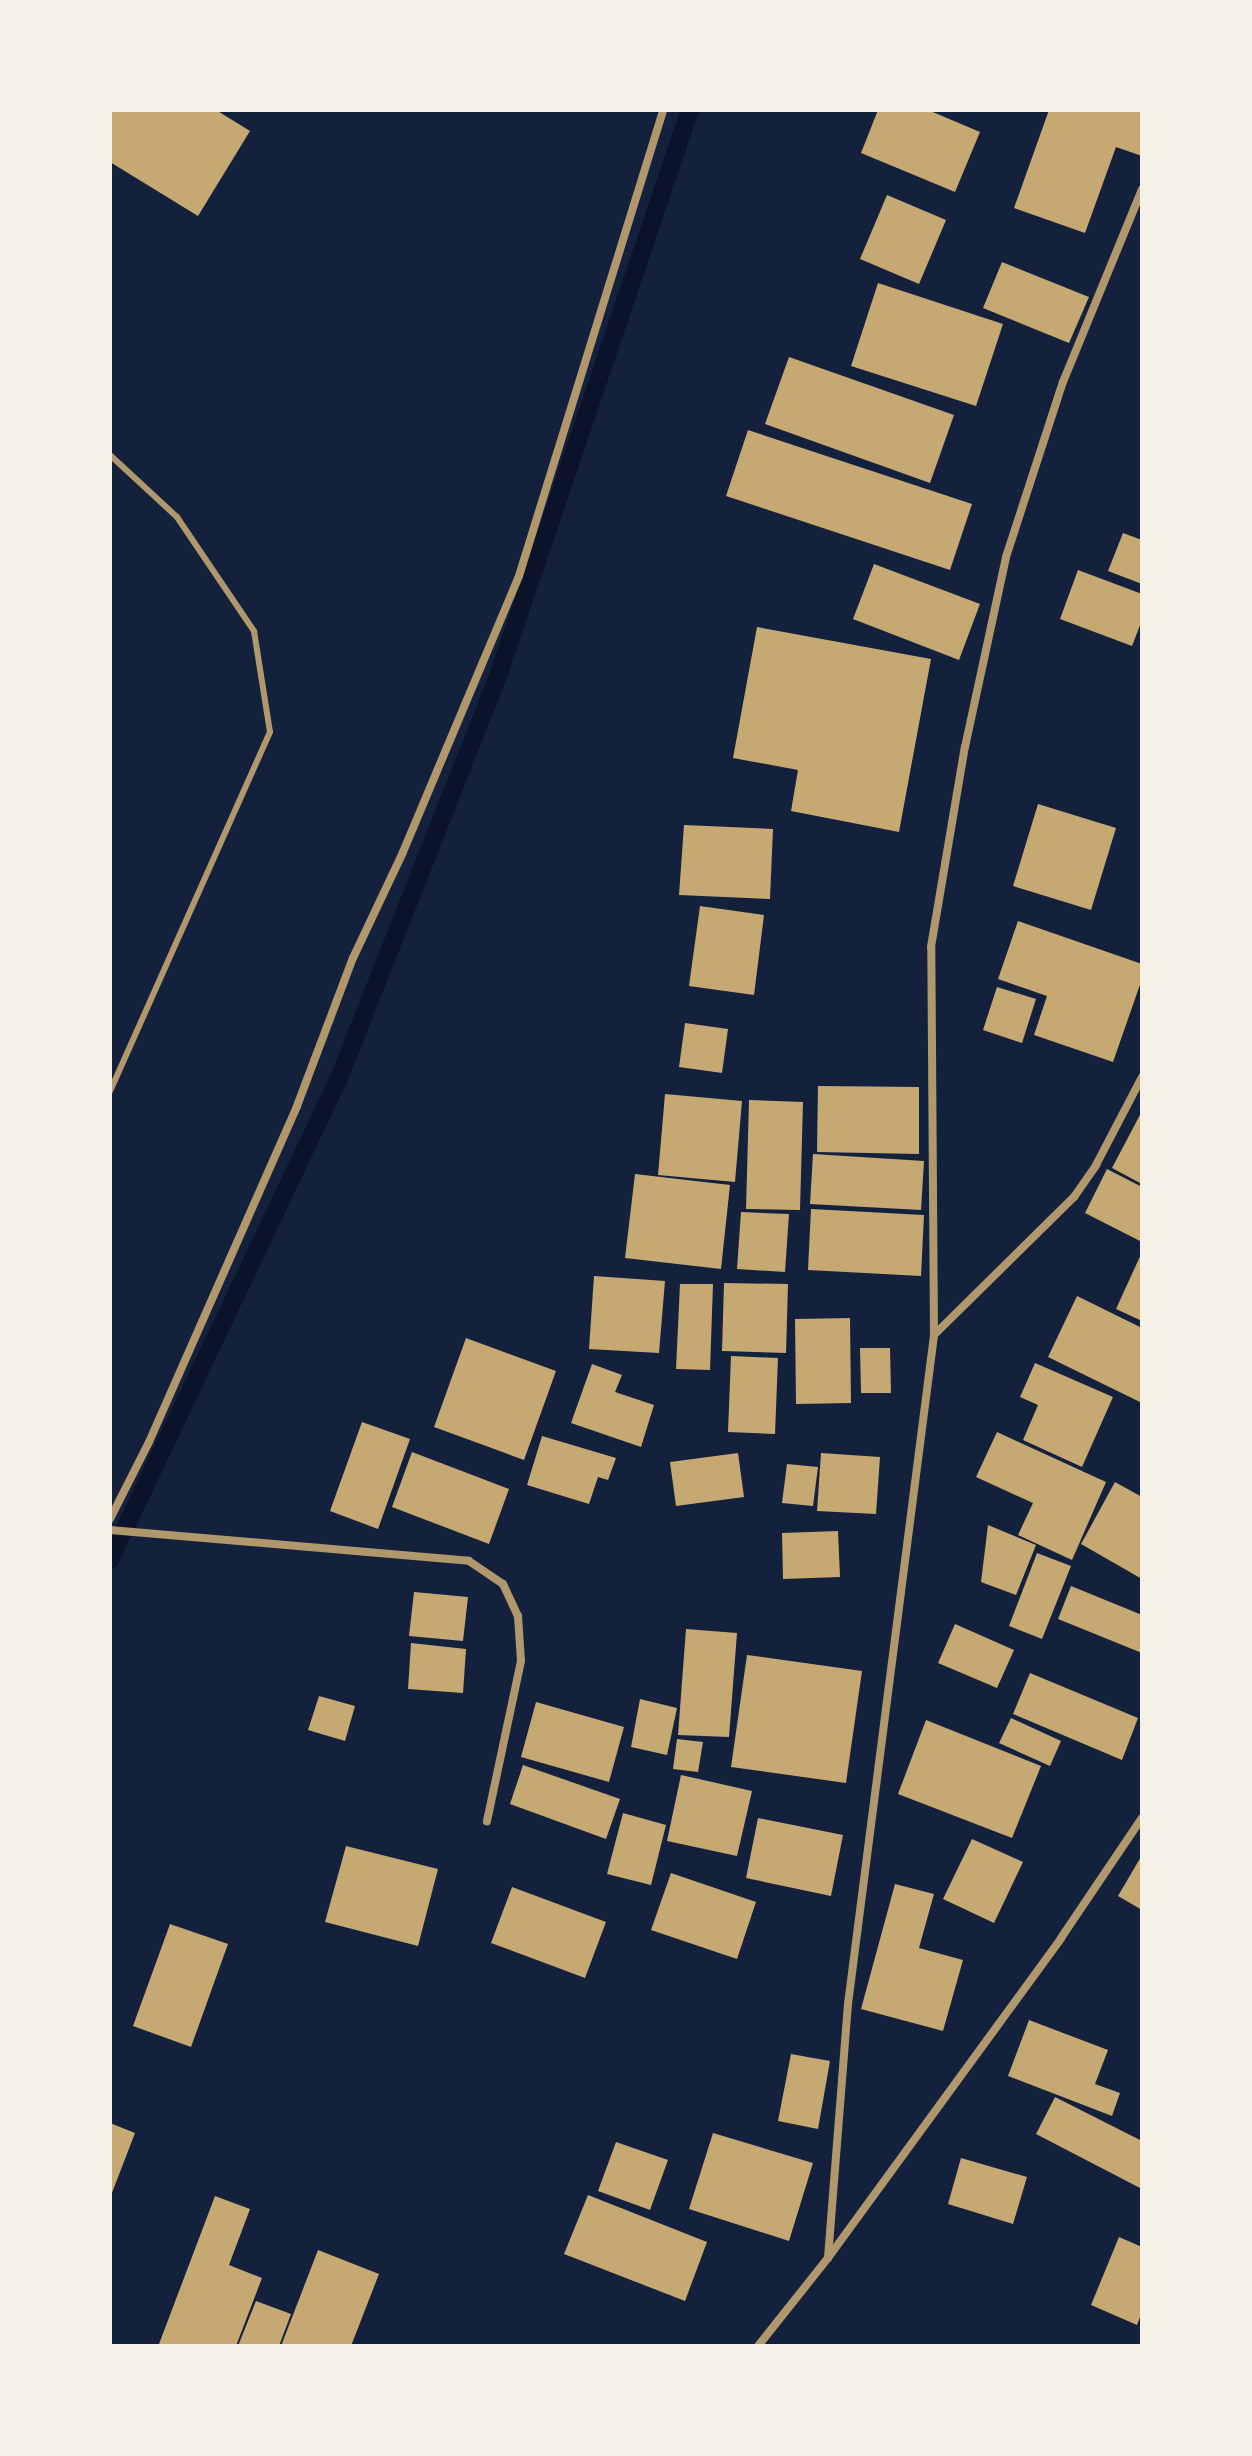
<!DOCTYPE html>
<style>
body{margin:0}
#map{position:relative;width:1252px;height:2456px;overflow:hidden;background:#14213d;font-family:Karla,sans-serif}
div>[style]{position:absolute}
.stream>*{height:18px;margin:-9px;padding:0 9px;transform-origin:9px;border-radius:9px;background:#0b132b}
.building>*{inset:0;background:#c6a872}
.service>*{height:6px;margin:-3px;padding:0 3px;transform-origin:3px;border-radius:3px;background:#b1986c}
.minor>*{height:8px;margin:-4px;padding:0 4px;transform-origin:4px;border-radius:4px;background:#b1986c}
span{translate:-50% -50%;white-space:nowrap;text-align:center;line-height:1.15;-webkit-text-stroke:8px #f6f1e7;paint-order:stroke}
.frame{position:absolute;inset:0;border:112px solid #f6f1e7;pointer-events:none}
</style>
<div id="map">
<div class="stream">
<div style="left:110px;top:1560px;width:534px;rotate:-64.59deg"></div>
<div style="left:339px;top:1078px;width:426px;rotate:-68.4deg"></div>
<div style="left:496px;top:682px;width:604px;rotate:-71.27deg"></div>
</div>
<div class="building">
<div style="clip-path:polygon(110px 110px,216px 110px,250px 131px,198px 216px,110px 162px)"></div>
<div style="clip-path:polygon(878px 110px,928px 110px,980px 132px,955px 192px,861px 153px)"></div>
<div style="clip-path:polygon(1049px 110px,1142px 110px,1142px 156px,1116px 147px,1085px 233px,1014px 208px)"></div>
<div style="clip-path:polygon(887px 195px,946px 220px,919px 284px,860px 259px)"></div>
<div style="clip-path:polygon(1002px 262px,1089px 297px,1069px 343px,983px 308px)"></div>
<div style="clip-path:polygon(878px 283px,1003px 324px,976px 406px,851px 366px)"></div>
<div style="clip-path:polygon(789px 357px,954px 415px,930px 483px,765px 424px)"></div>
<div style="clip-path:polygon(748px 430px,972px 504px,950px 570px,726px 496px)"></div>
<div style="clip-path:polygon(1123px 533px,1142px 540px,1142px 584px,1108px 571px)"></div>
<div style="clip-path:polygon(874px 564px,980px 604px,959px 660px,853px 619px)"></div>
<div style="clip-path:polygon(1078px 570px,1142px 594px,1142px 620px,1132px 646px,1060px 619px)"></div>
<div style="clip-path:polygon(757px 627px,931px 659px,899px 832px,791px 811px,798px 770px,733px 758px)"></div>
<div style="clip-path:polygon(1038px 804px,1116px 828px,1091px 910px,1013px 886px)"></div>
<div style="clip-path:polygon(684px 825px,773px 829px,770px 899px,679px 895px)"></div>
<div style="clip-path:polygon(700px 906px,764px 915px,754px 995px,689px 986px)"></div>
<div style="clip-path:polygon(1018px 921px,1142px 964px,1142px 979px,1113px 1062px,1034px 1035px,1047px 996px,998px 979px)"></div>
<div style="clip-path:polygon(997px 987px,1036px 999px,1022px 1043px,983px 1030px)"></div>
<div style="clip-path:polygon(685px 1023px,728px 1029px,722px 1073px,679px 1067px)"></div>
<div style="clip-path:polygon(818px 1086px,919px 1087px,919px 1154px,817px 1152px)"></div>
<div style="clip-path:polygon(665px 1094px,742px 1101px,735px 1182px,658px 1175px)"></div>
<div style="clip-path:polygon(749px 1100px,803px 1102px,800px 1210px,746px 1209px)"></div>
<div style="clip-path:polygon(1142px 1111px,1142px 1184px,1112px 1168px)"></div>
<div style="clip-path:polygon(813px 1154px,924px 1161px,921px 1210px,810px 1204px)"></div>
<div style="clip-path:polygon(1107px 1169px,1142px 1187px,1142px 1242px,1085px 1213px)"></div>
<div style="clip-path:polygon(635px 1174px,730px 1185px,721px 1269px,625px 1258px)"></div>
<div style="clip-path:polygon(811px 1209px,924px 1215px,921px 1276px,808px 1270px)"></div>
<div style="clip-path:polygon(741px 1212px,789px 1214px,785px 1272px,737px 1269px)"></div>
<div style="clip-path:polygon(1142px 1252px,1142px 1321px,1116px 1309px)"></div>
<div style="clip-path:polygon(594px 1276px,665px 1281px,659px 1353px,589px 1349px)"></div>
<div style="clip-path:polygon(724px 1283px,788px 1284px,786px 1353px,722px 1351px)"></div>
<div style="clip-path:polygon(680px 1284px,713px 1284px,710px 1370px,676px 1369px)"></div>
<div style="clip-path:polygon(1077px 1296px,1142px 1328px,1142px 1403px,1048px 1357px)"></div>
<div style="clip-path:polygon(850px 1318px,851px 1403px,796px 1404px,795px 1319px)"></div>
<div style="clip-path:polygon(466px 1338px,556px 1371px,524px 1460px,434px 1427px)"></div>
<div style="clip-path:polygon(860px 1348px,890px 1348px,891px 1393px,861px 1393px)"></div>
<div style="clip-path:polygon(731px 1356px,778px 1358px,775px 1434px,728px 1432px)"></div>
<div style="clip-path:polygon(1035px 1363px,1113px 1397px,1082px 1467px,1023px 1440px,1038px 1405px,1020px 1397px)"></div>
<div style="clip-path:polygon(592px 1364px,622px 1375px,615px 1392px,654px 1405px,641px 1447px,571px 1423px)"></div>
<div style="clip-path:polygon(362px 1422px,410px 1439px,378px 1529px,330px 1511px)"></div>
<div style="clip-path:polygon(997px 1432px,1106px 1482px,1072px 1560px,1018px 1535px,1033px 1503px,976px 1477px)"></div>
<div style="clip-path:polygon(542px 1436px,616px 1458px,608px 1480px,598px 1477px,589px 1504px,527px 1485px)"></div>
<div style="clip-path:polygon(412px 1452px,509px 1489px,489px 1544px,392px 1507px)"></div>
<div style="clip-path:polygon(738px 1453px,744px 1497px,676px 1506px,670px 1462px)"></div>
<div style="clip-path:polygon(821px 1453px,880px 1457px,876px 1514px,817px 1511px)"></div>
<div style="clip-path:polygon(787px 1464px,818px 1467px,813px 1506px,782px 1503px)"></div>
<div style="clip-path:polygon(1115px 1482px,1142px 1497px,1142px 1579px,1081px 1544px)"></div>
<div style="clip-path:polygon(988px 1525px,1036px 1545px,1016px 1595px,981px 1582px)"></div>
<div style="clip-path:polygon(838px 1531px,840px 1577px,783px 1579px,782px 1533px)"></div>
<div style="clip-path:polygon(1037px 1553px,1071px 1566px,1042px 1639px,1009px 1626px)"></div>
<div style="clip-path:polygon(1071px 1586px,1142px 1615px,1142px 1653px,1058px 1619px)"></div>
<div style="clip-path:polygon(414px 1592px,468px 1597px,463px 1641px,409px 1636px)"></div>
<div style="clip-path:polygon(955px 1624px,1014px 1650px,997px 1688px,938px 1663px)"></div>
<div style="clip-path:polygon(686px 1629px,737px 1633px,729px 1737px,678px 1735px)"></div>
<div style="clip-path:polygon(411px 1643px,466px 1649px,463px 1693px,408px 1689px)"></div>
<div style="clip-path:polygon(747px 1655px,862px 1671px,846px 1783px,731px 1767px)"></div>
<div style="clip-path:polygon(1030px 1673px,1138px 1718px,1122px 1760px,1013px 1714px)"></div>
<div style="clip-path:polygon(319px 1696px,355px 1706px,345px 1741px,308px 1730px)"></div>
<div style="clip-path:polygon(640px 1699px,677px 1708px,667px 1755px,631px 1747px)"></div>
<div style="clip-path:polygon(536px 1702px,624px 1727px,609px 1782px,521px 1757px)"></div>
<div style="clip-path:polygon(1011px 1718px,1061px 1741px,1050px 1766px,999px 1743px)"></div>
<div style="clip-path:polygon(926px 1720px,1041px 1766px,1012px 1838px,898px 1794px)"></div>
<div style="clip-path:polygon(677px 1739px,703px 1742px,698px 1772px,673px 1769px)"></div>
<div style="clip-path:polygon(523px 1765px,620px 1799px,606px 1839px,510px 1804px)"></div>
<div style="clip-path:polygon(681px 1775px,752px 1791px,737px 1856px,667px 1841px)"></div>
<div style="clip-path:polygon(623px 1813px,666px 1825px,651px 1885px,607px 1874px)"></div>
<div style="clip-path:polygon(758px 1818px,843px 1835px,831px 1896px,746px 1878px)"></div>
<div style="clip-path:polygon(972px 1839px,1023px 1862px,994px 1923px,943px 1899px)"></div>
<div style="clip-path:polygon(346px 1846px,438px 1869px,418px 1946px,325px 1922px)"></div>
<div style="clip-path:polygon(1142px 1855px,1142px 1910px,1118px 1896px)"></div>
<div style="clip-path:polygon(671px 1873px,756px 1902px,737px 1959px,651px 1930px)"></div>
<div style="clip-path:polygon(895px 1884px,934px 1894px,919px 1948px,963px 1960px,943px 2031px,861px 2009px)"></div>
<div style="clip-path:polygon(512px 1887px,606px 1922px,585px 1978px,491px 1943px)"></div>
<div style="clip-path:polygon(170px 1924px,228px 1944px,191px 2047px,133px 2026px)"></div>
<div style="clip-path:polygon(1029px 2020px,1108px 2050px,1095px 2084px,1120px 2093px,1112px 2116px,1008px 2076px)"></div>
<div style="clip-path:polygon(791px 2054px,830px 2061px,818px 2129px,778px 2121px)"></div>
<div style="clip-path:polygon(1055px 2097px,1140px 2140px,1142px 2135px,1140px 2188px,1036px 2134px)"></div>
<div style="clip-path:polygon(110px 2123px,135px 2133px,110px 2198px)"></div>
<div style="clip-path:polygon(713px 2133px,813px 2163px,789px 2241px,689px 2209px)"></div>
<div style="clip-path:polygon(616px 2142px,668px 2160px,650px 2210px,598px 2191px)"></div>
<div style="clip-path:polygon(961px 2158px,1027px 2177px,1013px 2224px,948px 2204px)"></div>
<div style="clip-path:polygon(588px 2195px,707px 2242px,685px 2301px,564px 2254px)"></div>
<div style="clip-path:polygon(215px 2196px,250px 2209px,229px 2265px,262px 2278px,236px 2346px,164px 2346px,159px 2344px)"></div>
<div style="clip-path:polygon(1119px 2237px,1142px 2247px,1142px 2312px,1137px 2325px,1091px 2305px)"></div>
<div style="clip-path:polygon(318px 2250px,379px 2274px,351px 2346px,281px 2346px)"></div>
<div style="clip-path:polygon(256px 2301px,291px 2314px,279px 2346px,238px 2346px)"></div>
</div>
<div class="service">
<div style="left:110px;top:455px;width:91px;rotate:42.8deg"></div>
<div style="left:177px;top:517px;width:138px;rotate:56deg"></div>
<div style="left:254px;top:631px;width:102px;rotate:81deg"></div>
<div style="left:270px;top:732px;width:393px;rotate:114deg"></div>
</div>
<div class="minor">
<div style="left:934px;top:1335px;width:197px;rotate:-44.6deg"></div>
<div style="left:1074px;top:1197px;width:39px;rotate:-55deg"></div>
<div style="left:1096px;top:1165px;width:99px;rotate:-62.4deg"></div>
<div style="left:110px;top:1519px;width:86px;rotate:-63.1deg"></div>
<div style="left:149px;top:1442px;width:367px;rotate:-66.2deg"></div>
<div style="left:297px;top:1106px;width:158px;rotate:-69.3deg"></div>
<div style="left:353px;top:958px;width:117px;rotate:-64.7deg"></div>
<div style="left:403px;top:852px;width:299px;rotate:-67.2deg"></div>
<div style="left:519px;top:576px;width:488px;rotate:-72.8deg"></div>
<div style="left:110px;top:1530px;width:360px;rotate:4.9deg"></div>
<div style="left:469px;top:1561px;width:41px;rotate:34.1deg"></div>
<div style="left:503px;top:1584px;width:35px;rotate:65deg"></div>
<div style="left:518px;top:1616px;width:45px;rotate:86.2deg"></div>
<div style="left:521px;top:1661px;width:164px;rotate:102deg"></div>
<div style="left:828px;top:2258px;width:255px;rotate:-85.5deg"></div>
<div style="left:848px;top:2004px;width:675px;rotate:-82.67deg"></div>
<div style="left:934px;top:1335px;width:388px;rotate:-90.4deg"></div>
<div style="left:931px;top:947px;width:203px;rotate:-80.4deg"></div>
<div style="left:965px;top:747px;width:194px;rotate:-77.8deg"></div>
<div style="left:1006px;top:557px;width:184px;rotate:-72deg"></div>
<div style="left:1063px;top:382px;width:209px;rotate:-67.7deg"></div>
<div style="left:758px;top:2346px;width:112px;rotate:-51.5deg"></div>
<div style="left:828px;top:2258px;width:396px;rotate:-53.9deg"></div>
<div style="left:1061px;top:1938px;width:145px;rotate:-56deg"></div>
</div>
<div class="frame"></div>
</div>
